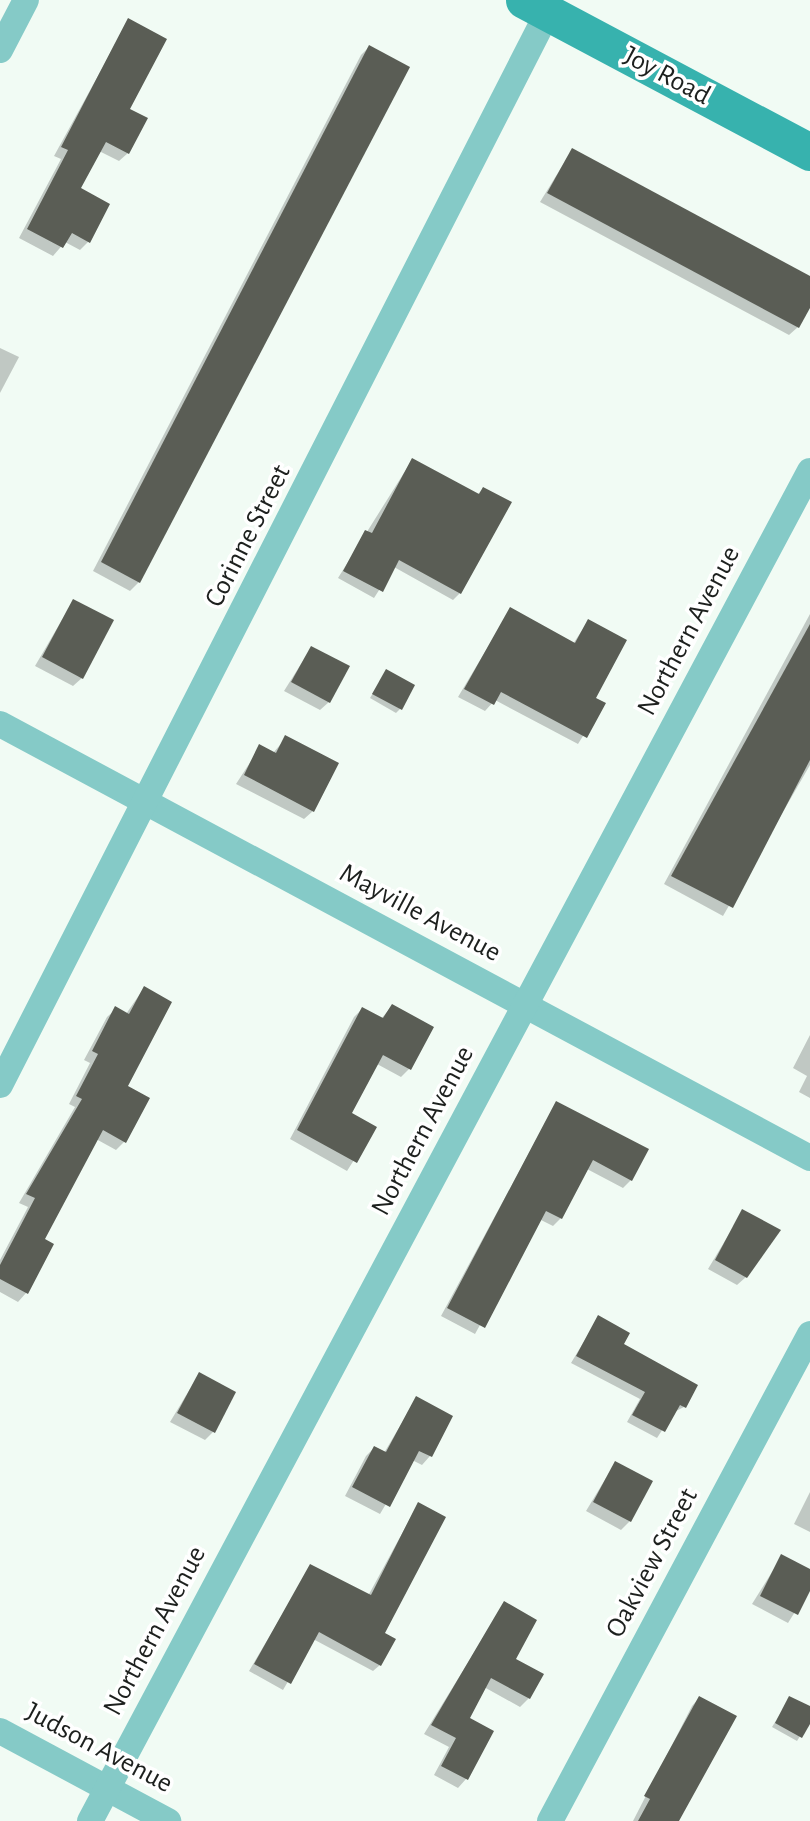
<!DOCTYPE html>
<style>
body{margin:0}
#map{position:relative;width:810px;height:1821px;overflow:hidden;background:#f1fbf4;font-family:"Alegreya Sans",sans-serif}
div>[style]{position:absolute}
.shadow>*{inset:0;background:#0003}
.building>*{inset:0;background:#5a5d55}
.street>*{height:26px;margin:-13px;padding:0 13px;transform-origin:13px;border-radius:13px;background:#85cac7}
.secondary>*{height:37px;margin:-18.5px;padding:0 18.5px;transform-origin:18.5px;border-radius:18.5px;background:#37b2ae}
span{translate:-50% -50%;white-space:nowrap;text-align:center;line-height:1.15;-webkit-text-stroke:7px #fff;paint-order:stroke}
.street-label{font-size:28px;color:#1d201e}
</style>
<div id="map">
<div class="shadow">
<div style="clip-path:polygon(128px 21px,128px 153px,119px 161px,99px 151px,79px 189px,88px 242px,80px 250px,65px 242px,53px 256px,19px 238px,61px 159px,54px 156px)"></div>
<div style="clip-path:polygon(369px 47px,408px 67px,139px 582px,130px 591px,93px 571px,361px 55px)"></div>
<div style="clip-path:polygon(572px 150px,810px 278px,810px 304px,798px 327px,789px 335px,540px 202px)"></div>
<div style="clip-path:polygon(0 348px,19px 357px,0 393px)"></div>
<div style="clip-path:polygon(412px 460px,477px 495px,483px 489px,460px 593px,453px 600px,394px 567px,374px 598px,338px 578px)"></div>
<div style="clip-path:polygon(73px 601px,82px 678px,73px 686px,35px 666px)"></div>
<div style="clip-path:polygon(510px 610px,573px 644px,588px 621px,594px 699px,603px 704px,578px 744px,495px 700px,485px 711px,458px 697px)"></div>
<div style="clip-path:polygon(810px 614px,810px 765px,723px 916px,664px 884px)"></div>
<div style="clip-path:polygon(311px 648px,329px 702px,320px 710px,284px 691px)"></div>
<div style="clip-path:polygon(386px 671px,400px 709px,396px 713px,370px 698px)"></div>
<div style="clip-path:polygon(286px 738px,313px 811px,304px 819px,236px 784px,260px 747px,273px 753px)"></div>
<div style="clip-path:polygon(144px 988px,125px 1087px,124px 1142px,116px 1150px,96px 1139px,43px 1239px,26px 1293px,18px 1302px,0 1292px,0 1260px,28px 1207px,19px 1203px,75px 1107px,69px 1104px,90px 1063px,84px 1060px,107px 1017px,116px 1009px,126px 1014px)"></div>
<div style="clip-path:polygon(392px 1006px,409px 1069px,401px 1077px,377px 1064px,350px 1114px,375px 1127px,347px 1171px,290px 1139px,354px 1017px,362px 1009px,381px 1019px)"></div>
<div style="clip-path:polygon(810px 1035px,810px 1098px,799px 1092px,807px 1076px,793px 1068px)"></div>
<div style="clip-path:polygon(556px 1103px,631px 1180px,623px 1188px,587px 1169px,561px 1218px,553px 1226px,539px 1219px,475px 1334px,441px 1316px)"></div>
<div style="clip-path:polygon(743px 1211px,746px 1277px,737px 1285px,708px 1269px)"></div>
<div style="clip-path:polygon(598px 1318px,684px 1407px,674px 1412px,657px 1438px,627px 1422px,640px 1399px,571px 1363px)"></div>
<div style="clip-path:polygon(199px 1374px,213px 1432px,205px 1440px,170px 1422px)"></div>
<div style="clip-path:polygon(416px 1399px,451px 1417px,430px 1456px,422px 1465px,412px 1460px,380px 1514px,345px 1496px,366px 1456px,374px 1448px,384px 1453px)"></div>
<div style="clip-path:polygon(615px 1463px,630px 1521px,621px 1530px,586px 1511px)"></div>
<div style="clip-path:polygon(810px 1492px,810px 1532px,794px 1524px)"></div>
<div style="clip-path:polygon(418px 1504px,383px 1634px,380px 1665px,373px 1671px,313px 1639px,283px 1690px,249px 1671px,311px 1566px,368px 1596px)"></div>
<div style="clip-path:polygon(782px 1556px,810px 1571px,810px 1588px,788px 1623px,752px 1604px)"></div>
<div style="clip-path:polygon(504px 1604px,514px 1660px,529px 1698px,520px 1707px,484px 1687px,467px 1719px,466px 1779px,458px 1788px,434px 1775px,449px 1747px,424px 1734px)"></div>
<div style="clip-path:polygon(699px 1698px,677px 1821px,633px 1821px,692px 1706px)"></div>
<div style="clip-path:polygon(790px 1698px,810px 1708px,810px 1720px,797px 1741px,772px 1727px)"></div>
</div>
<div class="building">
<div style="clip-path:polygon(128px 18px,167px 39px,130px 109px,148px 118px,129px 154px,106px 142px,81px 188px,110px 204px,90px 243px,72px 233px,63px 248px,27px 229px,68px 150px,61px 147px)"></div>
<div style="clip-path:polygon(369px 45px,410px 67px,140px 583px,101px 562px)"></div>
<div style="clip-path:polygon(572px 148px,810px 276px,810px 308px,799px 328px,547px 193px)"></div>
<div style="clip-path:polygon(412px 458px,479px 494px,483px 487px,512px 502px,461px 594px,399px 560px,383px 592px,343px 571px,365px 530px,372px 533px)"></div>
<div style="clip-path:polygon(73px 599px,114px 620px,83px 679px,42px 657px)"></div>
<div style="clip-path:polygon(510px 607px,575px 643px,588px 619px,627px 640px,596px 698px,606px 703px,587px 738px,501px 692px,494px 705px,464px 689px)"></div>
<div style="clip-path:polygon(810px 624px,810px 760px,733px 908px,671px 876px)"></div>
<div style="clip-path:polygon(311px 646px,350px 666px,330px 703px,291px 682px)"></div>
<div style="clip-path:polygon(386px 669px,415px 685px,402px 710px,372px 694px)"></div>
<div style="clip-path:polygon(285px 735px,339px 763px,314px 812px,244px 775px,259px 744px,276px 753px)"></div>
<div style="clip-path:polygon(144px 986px,172px 1002px,128px 1086px,150px 1098px,126px 1143px,103px 1130px,45px 1239px,54px 1244px,28px 1294px,0 1279px,0 1265px,35px 1198px,26px 1194px,82px 1099px,76px 1096px,98px 1054px,92px 1051px,115px 1006px,129px 1014px)"></div>
<div style="clip-path:polygon(392px 1004px,434px 1027px,411px 1070px,383px 1055px,352px 1113px,377px 1127px,357px 1163px,297px 1130px,362px 1007px,383px 1018px)"></div>
<div style="clip-path:polygon(556px 1101px,649px 1149px,632px 1181px,593px 1160px,562px 1219px,546px 1211px,485px 1328px,447px 1308px)"></div>
<div style="clip-path:polygon(742px 1209px,781px 1230px,747px 1278px,715px 1260px)"></div>
<div style="clip-path:polygon(598px 1315px,630px 1333px,624px 1344px,698px 1385px,686px 1408px,680px 1405px,665px 1432px,632px 1415px,645px 1392px,576px 1356px)"></div>
<div style="clip-path:polygon(199px 1372px,236px 1392px,215px 1433px,177px 1413px)"></div>
<div style="clip-path:polygon(416px 1396px,453px 1416px,432px 1457px,419px 1451px,390px 1507px,352px 1487px,374px 1446px,386px 1452px)"></div>
<div style="clip-path:polygon(615px 1461px,653px 1481px,631px 1522px,593px 1502px)"></div>
<div style="clip-path:polygon(418px 1502px,446px 1517px,385px 1633px,396px 1639px,381px 1666px,319px 1632px,291px 1684px,254px 1664px,310px 1564px,371px 1595px)"></div>
<div style="clip-path:polygon(781px 1554px,810px 1569px,810px 1591px,798px 1615px,760px 1596px)"></div>
<div style="clip-path:polygon(504px 1601px,537px 1620px,516px 1659px,544px 1674px,530px 1699px,491px 1678px,470px 1718px,494px 1731px,468px 1780px,441px 1766px,456px 1738px,431px 1725px)"></div>
<div style="clip-path:polygon(699px 1696px,737px 1716px,679px 1821px,638px 1821px,650px 1799px,644px 1796px)"></div>
<div style="clip-path:polygon(789px 1696px,810px 1706px,810px 1724px,802px 1738px,775px 1723px)"></div>
</div>
<div class="street">
<div style="left:0;top:50px;width:56px;rotate:-62.5deg"></div>
<div style="left:0;top:724px;width:919px;rotate:28.18deg"></div>
<div style="left:0;top:1085px;width:1205px;rotate:-62.95deg"></div>
<div style="left:0;top:1731px;width:191px;rotate:28.2deg"></div>
<div style="left:90px;top:1821px;width:1530px;rotate:-61.93deg"></div>
<div style="left:550px;top:1821px;width:552px;rotate:-61.9deg"></div>
</div>
<div class="secondary">
<div style="left:524px;top:0;width:324px;rotate:28deg"></div>
</div>
<div class="street-label">
<span style="left:667px;top:76px;rotate:28deg">Joy Road</span>
<span style="left:248px;top:536px;rotate:-63deg">Corinne Street</span>
<span style="left:689px;top:631px;rotate:-62deg">Northern Avenue</span>
<span style="left:420px;top:913px;rotate:28deg">Mayville Avenue</span>
<span style="left:423px;top:1131px;rotate:-62deg">Northern Avenue</span>
<span style="left:652px;top:1563px;rotate:-62deg">Oakview Street</span>
<span style="left:155px;top:1631px;rotate:-62deg">Northern Avenue</span>
<span style="left:99px;top:1748px;rotate:28deg">Judson Avenue</span>
</div>
</div>
